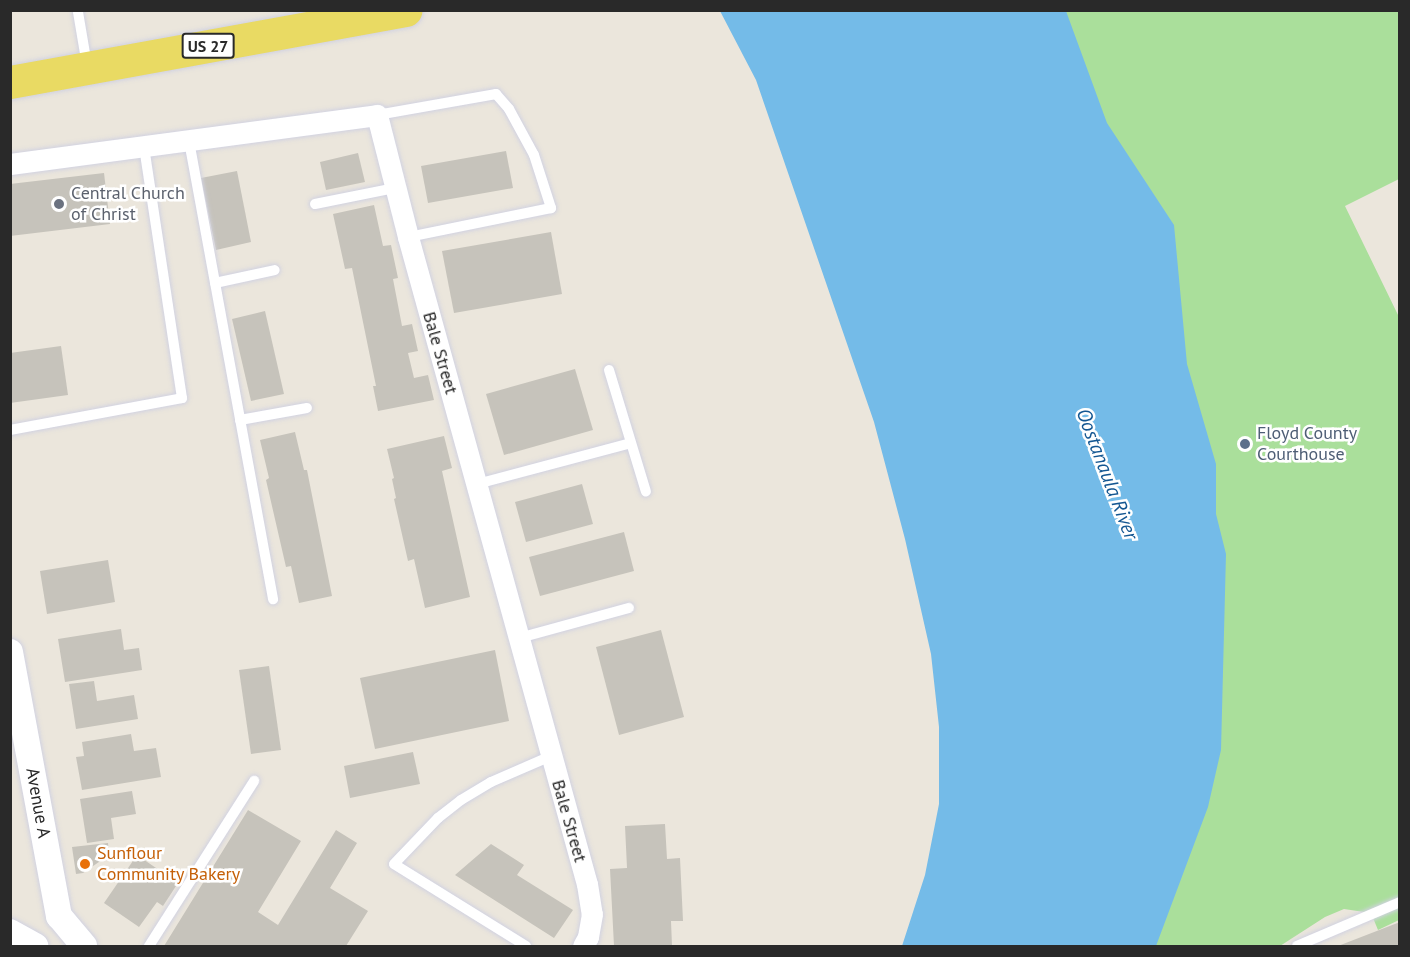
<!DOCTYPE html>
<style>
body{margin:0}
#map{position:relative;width:1410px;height:957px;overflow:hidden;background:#ebe6dc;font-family:"PT Sans",sans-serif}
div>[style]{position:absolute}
.green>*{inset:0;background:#aadf9b}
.water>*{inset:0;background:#74bbe8}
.building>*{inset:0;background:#c6c3bb}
.roads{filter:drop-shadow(0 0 2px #d1d2e1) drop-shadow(0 0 2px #d1d2e1)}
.service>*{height:10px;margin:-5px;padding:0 5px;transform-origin:5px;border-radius:5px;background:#fff}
.minor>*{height:21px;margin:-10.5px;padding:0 10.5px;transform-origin:10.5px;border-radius:10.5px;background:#fff}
.tertiary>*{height:26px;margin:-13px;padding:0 13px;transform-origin:13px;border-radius:13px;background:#fff}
.primary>*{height:33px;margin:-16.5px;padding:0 16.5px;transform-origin:16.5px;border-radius:16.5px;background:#e9da63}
.dots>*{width:16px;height:16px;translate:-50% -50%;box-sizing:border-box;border:3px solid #fff;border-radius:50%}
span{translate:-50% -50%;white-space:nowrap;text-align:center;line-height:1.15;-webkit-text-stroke:5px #fff;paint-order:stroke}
.shield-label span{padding:2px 4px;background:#fff;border:2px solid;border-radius:4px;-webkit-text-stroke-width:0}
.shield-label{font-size:16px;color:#292929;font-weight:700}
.worship-label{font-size:18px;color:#5b616d}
.left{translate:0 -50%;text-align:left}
.street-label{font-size:18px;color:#292929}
.service-label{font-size:18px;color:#4e5e75}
.food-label{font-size:18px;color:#c56008}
.water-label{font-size:20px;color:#145792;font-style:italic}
.frame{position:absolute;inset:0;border:12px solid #292929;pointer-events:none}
</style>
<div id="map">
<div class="green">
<div style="clip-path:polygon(926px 11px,1399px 11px,1399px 179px,1345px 206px,1399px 317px,1399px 920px,1378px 930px,1371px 913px,1344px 909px,1325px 917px,1280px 946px,1027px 946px)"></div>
</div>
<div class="water">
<div style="clip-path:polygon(720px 11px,1066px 11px,1107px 123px,1174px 225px,1187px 364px,1216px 464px,1216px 514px,1226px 554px,1221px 750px,1208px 807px,1156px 946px,902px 946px,925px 875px,939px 804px,939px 727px,931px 654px,905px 539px,874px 422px,756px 80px)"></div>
</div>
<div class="building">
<div style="clip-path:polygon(506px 151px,513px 188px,428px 203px,421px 166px)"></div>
<div style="clip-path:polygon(358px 153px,365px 182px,326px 190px,320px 162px)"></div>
<div style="clip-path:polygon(237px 171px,251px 242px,216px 250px,201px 178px)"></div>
<div style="clip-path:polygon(104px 173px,110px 224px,10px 236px,10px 184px)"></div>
<div style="clip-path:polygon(374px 205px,383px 246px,391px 245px,398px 278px,393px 279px,402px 326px,412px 324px,418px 351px,408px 353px,414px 378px,428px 375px,434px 400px,378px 411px,373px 386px,376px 386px,352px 268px,345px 269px,333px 214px)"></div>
<div style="clip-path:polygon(551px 232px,562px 294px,454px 313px,442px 251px)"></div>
<div style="clip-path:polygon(265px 311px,284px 394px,251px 401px,232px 319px)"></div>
<div style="clip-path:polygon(61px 346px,68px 395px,10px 403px,10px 353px)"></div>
<div style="clip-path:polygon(575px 369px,593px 430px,504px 455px,486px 394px)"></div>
<div style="clip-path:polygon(295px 432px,304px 470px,307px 470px,332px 596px,299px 603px,291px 566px,286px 567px,266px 480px,269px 478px,260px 440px)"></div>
<div style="clip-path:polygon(444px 436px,452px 468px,442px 471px,470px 597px,425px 608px,414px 559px,408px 561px,394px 499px,396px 498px,392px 479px,394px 478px,387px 449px)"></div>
<div style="clip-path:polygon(582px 484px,593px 524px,526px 542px,515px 502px)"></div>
<div style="clip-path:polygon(624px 532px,634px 571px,540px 596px,529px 557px)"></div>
<div style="clip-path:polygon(108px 560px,115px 602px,47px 614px,40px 571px)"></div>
<div style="clip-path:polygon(121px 629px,124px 650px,139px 648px,142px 670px,65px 682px,58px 639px)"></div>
<div style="clip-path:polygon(661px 630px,684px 717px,619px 735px,596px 647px)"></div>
<div style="clip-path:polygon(495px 650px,509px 721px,375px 749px,360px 678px)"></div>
<div style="clip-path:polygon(269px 666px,281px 750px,251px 754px,239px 670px)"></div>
<div style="clip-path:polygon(94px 681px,97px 701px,134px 695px,138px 719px,76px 729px,69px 684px)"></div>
<div style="clip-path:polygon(131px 734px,134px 751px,156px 748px,161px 777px,82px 790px,76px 757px,84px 756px,82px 742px)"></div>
<div style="clip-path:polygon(413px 752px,420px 784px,350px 798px,344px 766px)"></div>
<div style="clip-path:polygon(132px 791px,136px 814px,111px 818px,114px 839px,87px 843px,80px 799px)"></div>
<div style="clip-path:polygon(248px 810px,301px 841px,258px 912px,278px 925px,336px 830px,357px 843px,330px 888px,368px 911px,346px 946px,164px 946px)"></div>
<div style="clip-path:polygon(665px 824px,667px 859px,680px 858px,683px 921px,671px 921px,672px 946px,614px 946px,610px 869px,627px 868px,625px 826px)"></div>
<div style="clip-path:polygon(108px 843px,109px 855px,83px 873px,76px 874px,72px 847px)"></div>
<div style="clip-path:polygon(491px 844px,524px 865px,517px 875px,573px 910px,554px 938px,455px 875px)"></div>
<div style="clip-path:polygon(137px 855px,178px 883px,163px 906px,157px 902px,139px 927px,104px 903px)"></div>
<div style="clip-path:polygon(1400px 922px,1400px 946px,1338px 946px)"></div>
</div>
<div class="roads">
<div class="service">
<div style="left:78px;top:12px;width:54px;rotate:80.4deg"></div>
<div style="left:377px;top:115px;width:121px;rotate:-10deg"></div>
<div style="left:496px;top:94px;width:20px;rotate:49deg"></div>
<div style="left:509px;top:109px;width:52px;rotate:61.5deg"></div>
<div style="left:534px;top:155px;width:56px;rotate:72.2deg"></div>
<div style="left:551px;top:208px;width:146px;rotate:168.5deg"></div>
<div style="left:189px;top:141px;width:466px;rotate:79.6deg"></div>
<div style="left:315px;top:204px;width:82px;rotate:-11.3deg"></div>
<div style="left:215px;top:283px;width:61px;rotate:-12.2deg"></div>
<div style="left:609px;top:370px;width:127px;rotate:73.1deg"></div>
<div style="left:240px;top:420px;width:68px;rotate:-10.2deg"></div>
<div style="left:10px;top:430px;width:175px;rotate:-10.5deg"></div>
<div style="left:182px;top:398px;width:254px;rotate:-98.6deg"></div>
<div style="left:477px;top:484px;width:159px;rotate:-14.9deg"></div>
<div style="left:519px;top:638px;width:114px;rotate:-15.3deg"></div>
<div style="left:149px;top:946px;width:196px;rotate:-57.5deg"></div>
<div style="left:526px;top:946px;width:155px;rotate:-148.2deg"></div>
<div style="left:394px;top:864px;width:64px;rotate:-46.3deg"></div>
<div style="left:438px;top:818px;width:29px;rotate:-38deg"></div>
<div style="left:461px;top:800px;width:35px;rotate:-31deg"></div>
<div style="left:491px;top:782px;width:65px;rotate:-23.4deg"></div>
<div style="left:1297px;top:946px;width:112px;rotate:-23.1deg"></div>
</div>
<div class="minor">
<div style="left:10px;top:164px;width:370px;rotate:-7.6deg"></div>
<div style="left:377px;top:115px;width:126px;rotate:75.7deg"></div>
<div style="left:408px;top:237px;width:671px;rotate:74.54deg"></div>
<div style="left:587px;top:884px;width:30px;rotate:81deg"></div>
<div style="left:592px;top:914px;width:23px;rotate:100deg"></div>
<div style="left:588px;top:937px;width:10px;rotate:119deg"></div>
</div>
<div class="tertiary">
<div style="left:10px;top:652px;width:269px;rotate:79.5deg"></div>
<div style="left:59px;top:916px;width:39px;rotate:50deg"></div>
<div style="left:10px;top:932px;width:29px;rotate:29deg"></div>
</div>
<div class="primary">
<div style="left:10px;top:82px;width:402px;rotate:-10.3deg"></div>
</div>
</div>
<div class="dots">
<div style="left:59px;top:204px;background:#6b7280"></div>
<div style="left:1245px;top:444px;background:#5c6f8a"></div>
<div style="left:85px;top:864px;background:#e8710a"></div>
</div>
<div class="shield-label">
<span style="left:208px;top:46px">US 27</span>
</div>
<div class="worship-label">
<span class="left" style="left:71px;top:204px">Central Church<br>of Christ</span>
</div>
<div class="street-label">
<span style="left:440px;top:353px;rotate:74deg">Bale Street</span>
<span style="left:38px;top:803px;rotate:80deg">Avenue A</span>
<span style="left:569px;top:821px;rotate:74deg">Bale Street</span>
</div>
<div class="service-label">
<span class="left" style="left:1257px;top:444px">Floyd County<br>Courthouse</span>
</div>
<div class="food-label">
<span class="left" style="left:97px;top:864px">Sunflour<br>Community Bakery</span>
</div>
<div class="water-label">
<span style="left:1107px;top:474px;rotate:69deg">Oostanaula River</span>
</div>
<div class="frame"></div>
</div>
